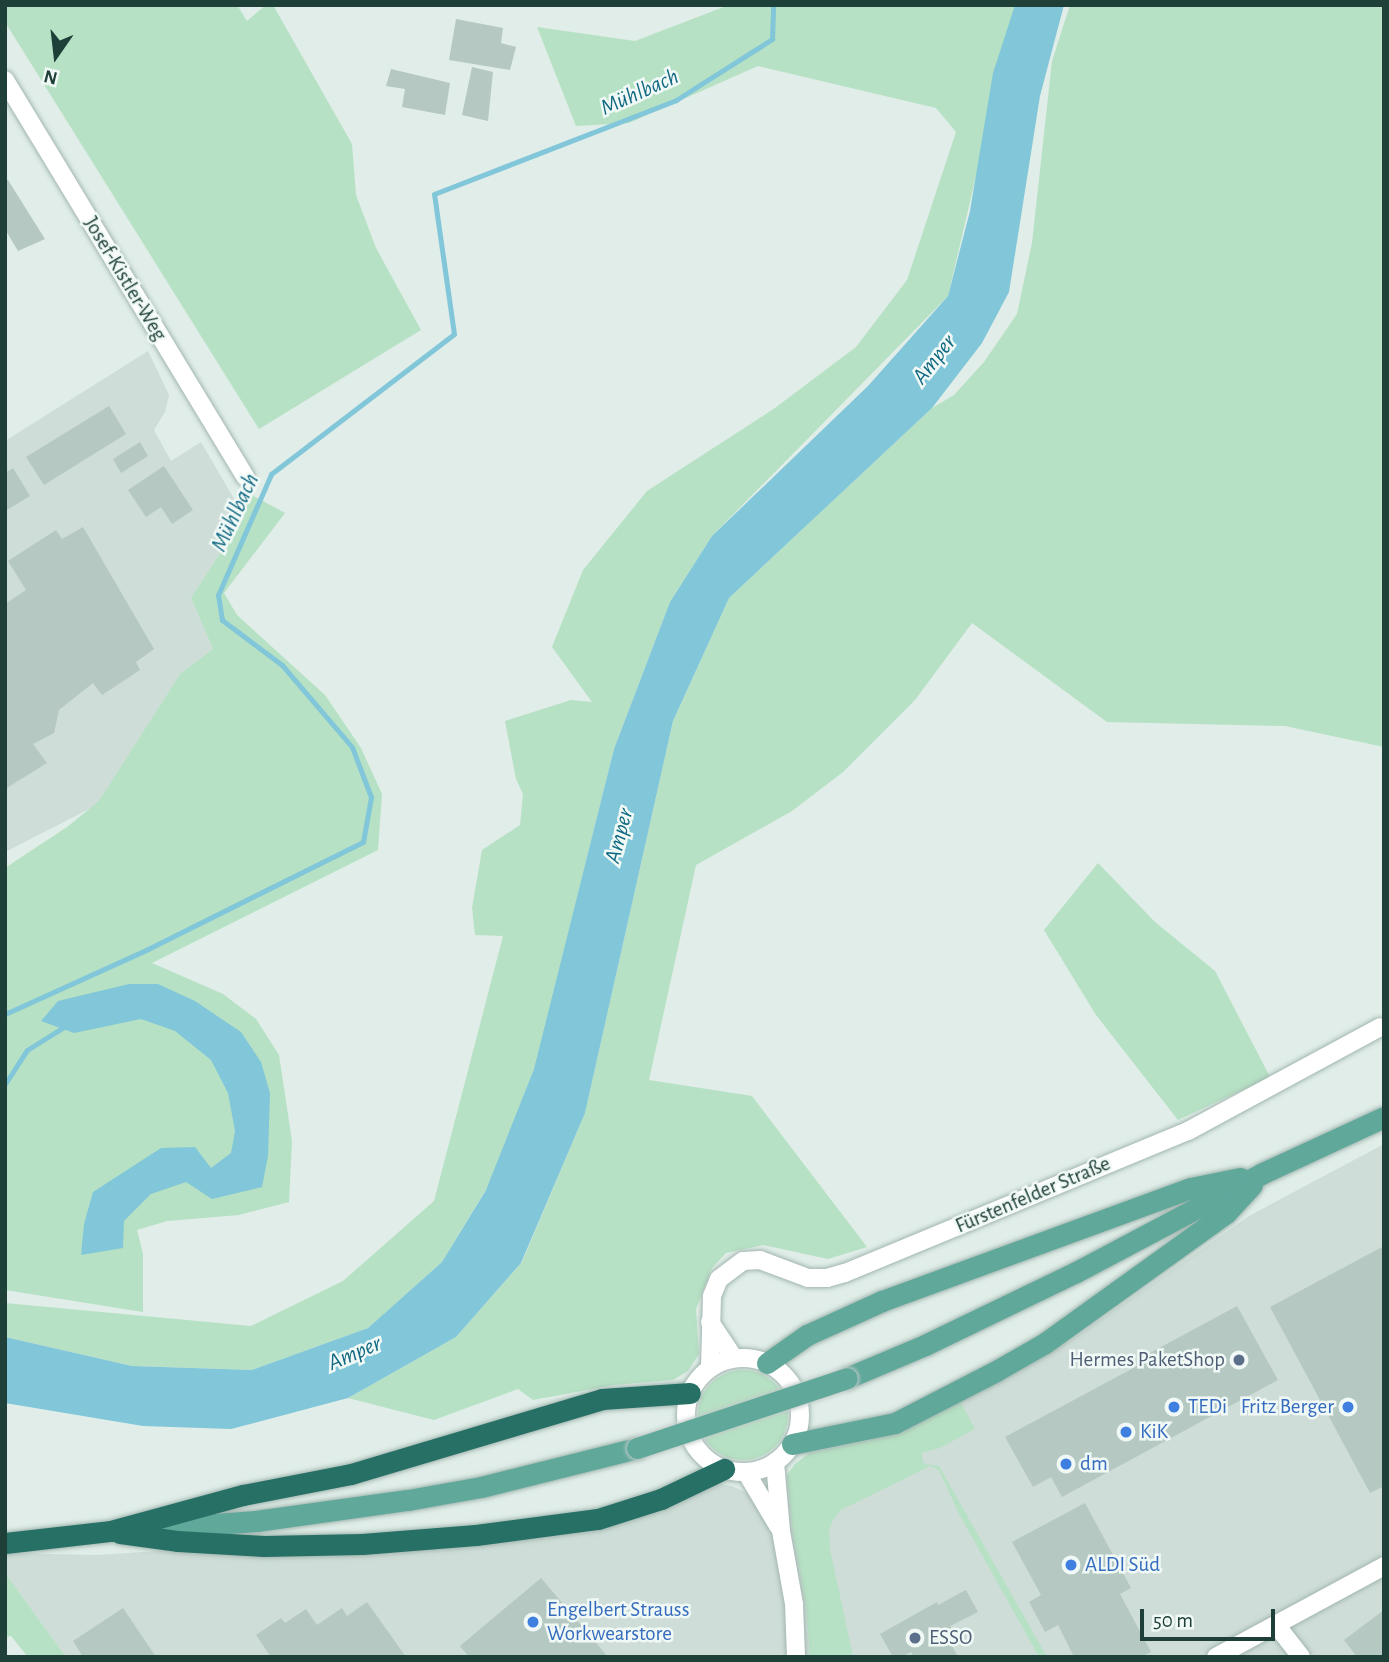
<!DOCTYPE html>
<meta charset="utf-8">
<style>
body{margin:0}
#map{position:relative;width:1389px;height:1662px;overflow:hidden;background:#e0ede8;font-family:"Alegreya Sans",sans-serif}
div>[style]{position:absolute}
.built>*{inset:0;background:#ceddd7}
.green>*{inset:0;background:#b6e1c4}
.round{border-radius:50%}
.water>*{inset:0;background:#81c6d9}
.stream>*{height:5px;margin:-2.5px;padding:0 2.5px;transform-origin:2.5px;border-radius:2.5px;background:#81c6d9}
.building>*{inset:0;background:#b5c8c1}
.roads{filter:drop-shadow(0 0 2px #a2b6b0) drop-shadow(0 0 2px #a2b6b0)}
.minor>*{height:18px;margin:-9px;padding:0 9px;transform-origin:9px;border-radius:9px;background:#fff}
.minor>.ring{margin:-9px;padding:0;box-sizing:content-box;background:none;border:18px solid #fff;border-radius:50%}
.major>*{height:21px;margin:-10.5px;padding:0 10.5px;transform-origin:10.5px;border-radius:10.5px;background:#5fa89a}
.highway>*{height:21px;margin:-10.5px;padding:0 10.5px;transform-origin:10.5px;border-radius:10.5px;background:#277065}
.bridges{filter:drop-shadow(0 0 2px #c0cac8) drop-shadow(0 0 2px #c0cac8)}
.major-bridge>*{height:21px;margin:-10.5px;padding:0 10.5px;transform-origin:10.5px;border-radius:10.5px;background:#5fa89a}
.dots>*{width:19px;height:19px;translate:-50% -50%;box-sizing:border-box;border:4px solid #f1f9f6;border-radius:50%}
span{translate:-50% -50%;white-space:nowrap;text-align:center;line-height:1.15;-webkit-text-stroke:5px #f1f9f6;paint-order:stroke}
.street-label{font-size:21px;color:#1f4039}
.service-label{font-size:21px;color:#4e5e75}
.right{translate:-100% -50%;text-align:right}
.left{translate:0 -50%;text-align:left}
.shop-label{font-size:21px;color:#366cbe}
.water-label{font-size:23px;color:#116983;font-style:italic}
.frame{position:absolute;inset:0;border:7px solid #1f4039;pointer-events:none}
.north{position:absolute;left:21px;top:21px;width:70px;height:70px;-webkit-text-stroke:5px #f1f9f6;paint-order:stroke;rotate:194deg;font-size:19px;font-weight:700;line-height:28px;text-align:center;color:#1f4039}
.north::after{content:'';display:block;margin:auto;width:24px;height:32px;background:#1f4039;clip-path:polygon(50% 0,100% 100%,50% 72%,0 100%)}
.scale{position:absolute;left:1140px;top:1609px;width:135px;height:32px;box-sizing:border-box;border:4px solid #1f4039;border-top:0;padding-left:9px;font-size:21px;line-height:24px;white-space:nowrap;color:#1f4039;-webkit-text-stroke:5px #f1f9f6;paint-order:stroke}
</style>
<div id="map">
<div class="built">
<div style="clip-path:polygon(148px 351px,169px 395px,165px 412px,154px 430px,171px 461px,201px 442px,244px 516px,191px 598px,213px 649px,180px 674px,97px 805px,5px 852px,5px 441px)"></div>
<div style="clip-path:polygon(1384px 1144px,1384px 1657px,66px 1657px,5px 1573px,5px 1553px,97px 1555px,174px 1550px,333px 1555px,466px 1544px,713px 1483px,732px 1486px,749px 1494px,963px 1399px,1070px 1341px,1249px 1216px)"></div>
</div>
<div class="green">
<div style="clip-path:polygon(5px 5px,237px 5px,247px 21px,266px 5px,273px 5px,352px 144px,356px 195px,376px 248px,421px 330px,259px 429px,5px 22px)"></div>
<div style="clip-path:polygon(729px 5px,1016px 5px,948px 296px,712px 536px,670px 602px,614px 749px,536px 1064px,488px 1186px,442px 1262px,368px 1328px,252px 1370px,132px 1366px,5px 1337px,5px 1303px,251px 1326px,343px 1281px,434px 1201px,503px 936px,475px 935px,472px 908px,482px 850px,520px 825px,523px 794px,516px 779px,505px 721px,571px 700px,592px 702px,552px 647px,583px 570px,647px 491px,775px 408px,856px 347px,907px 280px,956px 132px,936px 108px,758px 66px,629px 123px,576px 126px,537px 27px,635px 41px)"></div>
<div style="clip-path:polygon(1070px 5px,1384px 5px,1384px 747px,1285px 726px,1107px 722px,972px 623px,915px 700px,843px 772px,792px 811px,696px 865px,649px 1080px,752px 1096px,867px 1247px,828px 1259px,763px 1245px,726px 1253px,712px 1268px,696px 1309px,699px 1354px,688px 1371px,673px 1380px,614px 1385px,533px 1400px,518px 1389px,434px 1420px,348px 1398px,456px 1337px,522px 1262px,585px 1113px,673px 721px,729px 598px,932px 408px,954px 395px,984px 362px,1017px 314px,1032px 243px,1052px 61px)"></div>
<div style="clip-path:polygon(250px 494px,285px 513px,224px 593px,237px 615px,325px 695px,361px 748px,382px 794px,378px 850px,152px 963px,223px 994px,256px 1019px,279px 1055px,292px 1141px,289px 1202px,239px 1215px,167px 1221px,137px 1230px,143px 1254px,143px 1312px,5px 1290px,5px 868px,67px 827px,99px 801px,180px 674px,213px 649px,191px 598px,244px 516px)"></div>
<div style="clip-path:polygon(1098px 863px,1155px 922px,1215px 971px,1270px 1077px,1178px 1120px,1096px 1015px,1044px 930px)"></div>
<div class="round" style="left:698px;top:1370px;width:90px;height:90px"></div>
<div style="clip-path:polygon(959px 1399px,975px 1429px,940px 1448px,921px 1453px,924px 1464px,939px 1466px,1047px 1657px,1039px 1657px,958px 1512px,939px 1470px,930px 1466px,841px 1510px,833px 1520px,829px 1531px,830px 1549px,853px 1657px,810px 1657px,806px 1604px,793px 1534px,787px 1475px,795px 1464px,809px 1453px,879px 1438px)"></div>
<div style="clip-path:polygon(5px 1573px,66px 1657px,28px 1657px,11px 1636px,5px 1637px)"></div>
</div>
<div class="water">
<div style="clip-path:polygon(1015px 5px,1064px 5px,1040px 96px,1009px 292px,982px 343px,932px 408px,729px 598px,673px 721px,585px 1113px,521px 1263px,456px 1337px,348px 1398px,231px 1429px,143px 1426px,5px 1403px,5px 1337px,132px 1366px,252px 1370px,368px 1328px,442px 1262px,486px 1190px,534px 1069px,614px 749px,670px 602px,712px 536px,868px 386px,948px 296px,970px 211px,993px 73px)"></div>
<div style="clip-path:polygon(129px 984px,158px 984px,195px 1001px,241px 1032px,261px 1062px,270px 1093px,268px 1156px,262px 1187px,212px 1199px,186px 1182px,151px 1194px,124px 1221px,123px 1248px,81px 1255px,84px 1224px,93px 1192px,161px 1148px,195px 1147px,211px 1168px,231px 1153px,235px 1131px,228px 1093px,211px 1060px,175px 1031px,141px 1019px,74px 1033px,41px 1021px,58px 1001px)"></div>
</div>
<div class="stream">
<div style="left:5px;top:1014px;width:157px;rotate:-24.4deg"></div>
<div style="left:148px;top:949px;width:240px;rotate:-26.5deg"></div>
<div style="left:363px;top:842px;width:46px;rotate:-79.9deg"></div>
<div style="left:371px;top:797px;width:53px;rotate:-110.8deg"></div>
<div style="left:352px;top:747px;width:108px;rotate:-130.5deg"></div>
<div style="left:282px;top:665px;width:75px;rotate:-143.1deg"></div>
<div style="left:222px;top:620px;width:25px;rotate:-99deg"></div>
<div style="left:218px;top:595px;width:132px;rotate:-66.3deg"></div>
<div style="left:271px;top:474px;width:230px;rotate:-37.4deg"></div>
<div style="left:454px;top:334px;width:141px;rotate:-98.1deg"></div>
<div style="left:434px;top:194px;width:260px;rotate:-21.2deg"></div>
<div style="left:676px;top:100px;width:114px;rotate:-32.4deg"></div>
<div style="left:772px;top:39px;width:34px;rotate:-88deg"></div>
<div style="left:5px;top:1084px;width:40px;rotate:-57.1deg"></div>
<div style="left:27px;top:1050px;width:47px;rotate:-32deg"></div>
</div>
<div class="building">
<div style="clip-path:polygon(456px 19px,503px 28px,501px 43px,516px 47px,510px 70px,449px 60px)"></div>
<div style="clip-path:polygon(472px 67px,493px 72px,488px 121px,462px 115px)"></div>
<div style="clip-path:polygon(391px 69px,450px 83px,445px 115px,402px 107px,405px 89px,386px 86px)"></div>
<div style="clip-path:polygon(8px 180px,45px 239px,18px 251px,5px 229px,5px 182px)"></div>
<div style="clip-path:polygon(109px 406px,126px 434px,44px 485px,26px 457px)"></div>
<div style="clip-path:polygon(140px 442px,148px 456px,121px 473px,113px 459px)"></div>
<div style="clip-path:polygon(164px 466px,193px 510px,172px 524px,161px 507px,146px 517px,128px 490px)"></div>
<div style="clip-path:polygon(13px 468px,30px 496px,5px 511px,5px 473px)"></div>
<div style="clip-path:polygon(83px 527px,154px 649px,136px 662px,140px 670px,102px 695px,93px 683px,59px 710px,54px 733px,33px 744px,47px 763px,5px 789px,5px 604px,26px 590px,8px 561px,56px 530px,62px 539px)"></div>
<div style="clip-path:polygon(1384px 1246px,1384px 1486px,1370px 1493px,1270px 1307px)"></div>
<div style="clip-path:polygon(1237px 1306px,1278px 1380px,1062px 1497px,1051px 1477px,1033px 1487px,1005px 1437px,1152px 1358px,1150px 1353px)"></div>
<div style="clip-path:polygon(1085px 1503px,1131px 1588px,1120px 1594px,1151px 1652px,1141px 1657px,1074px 1657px,1058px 1625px,1045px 1632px,1029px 1602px,1041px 1595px,1012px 1542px)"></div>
<div style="clip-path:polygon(541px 1578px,608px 1657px,469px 1657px,460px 1646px)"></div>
<div style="clip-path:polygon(966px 1590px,978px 1612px,950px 1626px,952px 1629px,945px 1633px,958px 1657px,914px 1657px,911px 1652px,902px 1657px,893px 1657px,880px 1634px,937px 1602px,938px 1605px)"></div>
<div style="clip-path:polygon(367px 1602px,406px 1657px,271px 1657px,256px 1635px,281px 1618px,285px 1623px,306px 1609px,317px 1625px,342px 1608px,347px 1616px)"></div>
<div style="clip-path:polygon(123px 1608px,156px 1657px,83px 1657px,73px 1641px)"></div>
<div style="clip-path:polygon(1384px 1610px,1384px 1657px,1357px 1657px,1344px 1640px)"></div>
</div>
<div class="roads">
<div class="minor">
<div style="left:5px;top:80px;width:464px;rotate:58.8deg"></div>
<div style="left:710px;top:1322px;width:43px;rotate:56.3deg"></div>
<div class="ring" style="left:686px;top:1358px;width:96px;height:96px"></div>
<div style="left:710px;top:1368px;width:72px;rotate:-88.4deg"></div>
<div style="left:712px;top:1296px;width:18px;rotate:-68deg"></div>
<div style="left:719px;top:1279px;width:30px;rotate:-37deg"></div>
<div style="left:743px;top:1261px;width:17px;rotate:-3deg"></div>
<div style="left:760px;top:1260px;width:51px;rotate:20.6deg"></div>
<div style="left:808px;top:1278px;width:19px"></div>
<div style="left:827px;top:1278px;width:19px;rotate:-16deg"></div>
<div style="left:845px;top:1273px;width:371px;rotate:-22.5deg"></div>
<div style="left:1188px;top:1131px;width:218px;rotate:-28.4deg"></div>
<div style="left:775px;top:1462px;width:69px;rotate:85deg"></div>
<div style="left:781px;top:1531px;width:74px;rotate:79.9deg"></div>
<div style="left:794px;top:1604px;width:53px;rotate:87.8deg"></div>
<div style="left:746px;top:1472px;width:63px;rotate:59.3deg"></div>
<div style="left:1277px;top:1626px;width:39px;rotate:52deg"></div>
<div style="left:1216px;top:1657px;width:191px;rotate:-28.4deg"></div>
</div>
<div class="major">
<div style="left:767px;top:1363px;width:49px;rotate:-35deg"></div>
<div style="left:807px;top:1335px;width:82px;rotate:-24.4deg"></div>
<div style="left:882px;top:1301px;width:329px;rotate:-20.1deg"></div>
<div style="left:1191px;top:1188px;width:50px;rotate:-11.5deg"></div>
<div style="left:847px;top:1378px;width:85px;rotate:-22.9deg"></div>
<div style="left:925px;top:1345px;width:168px;rotate:-25.8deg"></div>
<div style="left:1076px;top:1272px;width:212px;rotate:-27.9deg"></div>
<div style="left:1263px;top:1173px;width:133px;rotate:-24.8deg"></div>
<div style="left:792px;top:1444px;width:105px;rotate:-11.5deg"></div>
<div style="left:895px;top:1423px;width:114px;rotate:-27.2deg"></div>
<div style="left:996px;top:1371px;width:56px;rotate:-29.7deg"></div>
<div style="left:1045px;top:1343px;width:223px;rotate:-35.7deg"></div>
<div style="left:1226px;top:1213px;width:38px;rotate:-47deg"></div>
<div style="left:134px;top:1530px;width:122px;rotate:-4.2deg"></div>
<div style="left:256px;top:1521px;width:153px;rotate:-7.9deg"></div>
<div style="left:408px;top:1500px;width:74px;rotate:-10.1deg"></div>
<div style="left:481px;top:1487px;width:161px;rotate:-14deg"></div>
</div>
<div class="highway">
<div style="left:120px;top:1533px;width:59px;rotate:7.9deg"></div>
<div style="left:178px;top:1541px;width:86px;rotate:3.3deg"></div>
<div style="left:264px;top:1546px;width:98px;rotate:-1.2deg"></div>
<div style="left:362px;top:1544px;width:114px;rotate:-4.5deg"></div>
<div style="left:476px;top:1535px;width:123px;rotate:-7.5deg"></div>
<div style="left:598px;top:1519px;width:66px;rotate:-17.6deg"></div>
<div style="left:661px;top:1499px;width:70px;rotate:-25.5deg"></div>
<div style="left:5px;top:1543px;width:107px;rotate:-6.5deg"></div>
<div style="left:111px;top:1531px;width:137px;rotate:-15.3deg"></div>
<div style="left:243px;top:1495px;width:110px;rotate:-11deg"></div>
<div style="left:351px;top:1474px;width:262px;rotate:-16.6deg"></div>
<div style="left:602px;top:1399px;width:88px;rotate:-3.9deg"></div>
</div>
</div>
<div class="bridges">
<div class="major-bridge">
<div style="left:637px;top:1448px;width:221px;rotate:-18.4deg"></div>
</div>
</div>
<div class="dots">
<div style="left:1239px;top:1360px;background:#5c6f8a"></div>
<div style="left:1174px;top:1407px;background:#3f7fe0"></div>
<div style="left:1348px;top:1407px;background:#3f7fe0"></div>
<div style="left:1126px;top:1432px;background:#3f7fe0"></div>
<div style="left:1066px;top:1464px;background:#3f7fe0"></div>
<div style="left:1071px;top:1565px;background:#3f7fe0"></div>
<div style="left:533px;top:1622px;background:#3f7fe0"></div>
<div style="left:915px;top:1638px;background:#5c6f8a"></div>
</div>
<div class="street-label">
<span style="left:125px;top:279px;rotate:59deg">Josef-Kistler-Weg</span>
<span style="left:1033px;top:1195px;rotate:-23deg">Fürstenfelder Straße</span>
</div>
<div class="service-label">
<span class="right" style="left:1225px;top:1360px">Hermes PaketShop</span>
<span class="left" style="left:929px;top:1638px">ESSO</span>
</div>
<div class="shop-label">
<span class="left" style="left:1188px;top:1407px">TEDi</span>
<span class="right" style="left:1334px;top:1407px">Fritz Berger</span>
<span class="left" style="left:1140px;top:1432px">KiK</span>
<span class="left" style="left:1080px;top:1464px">dm</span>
<span class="left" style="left:1085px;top:1565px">ALDI Süd</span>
<span class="left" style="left:547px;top:1622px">Engelbert Strauss<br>Workwearstore</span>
</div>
<div class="water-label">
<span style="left:640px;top:93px;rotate:-24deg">Mühlbach</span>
<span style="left:935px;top:360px;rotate:-52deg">Amper</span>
<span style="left:236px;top:513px;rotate:-65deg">Mühlbach</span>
<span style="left:620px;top:836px;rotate:-75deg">Amper</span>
<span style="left:355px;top:1354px;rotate:-23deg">Amper</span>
</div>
<div class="frame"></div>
<div class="north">N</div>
<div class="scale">50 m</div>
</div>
